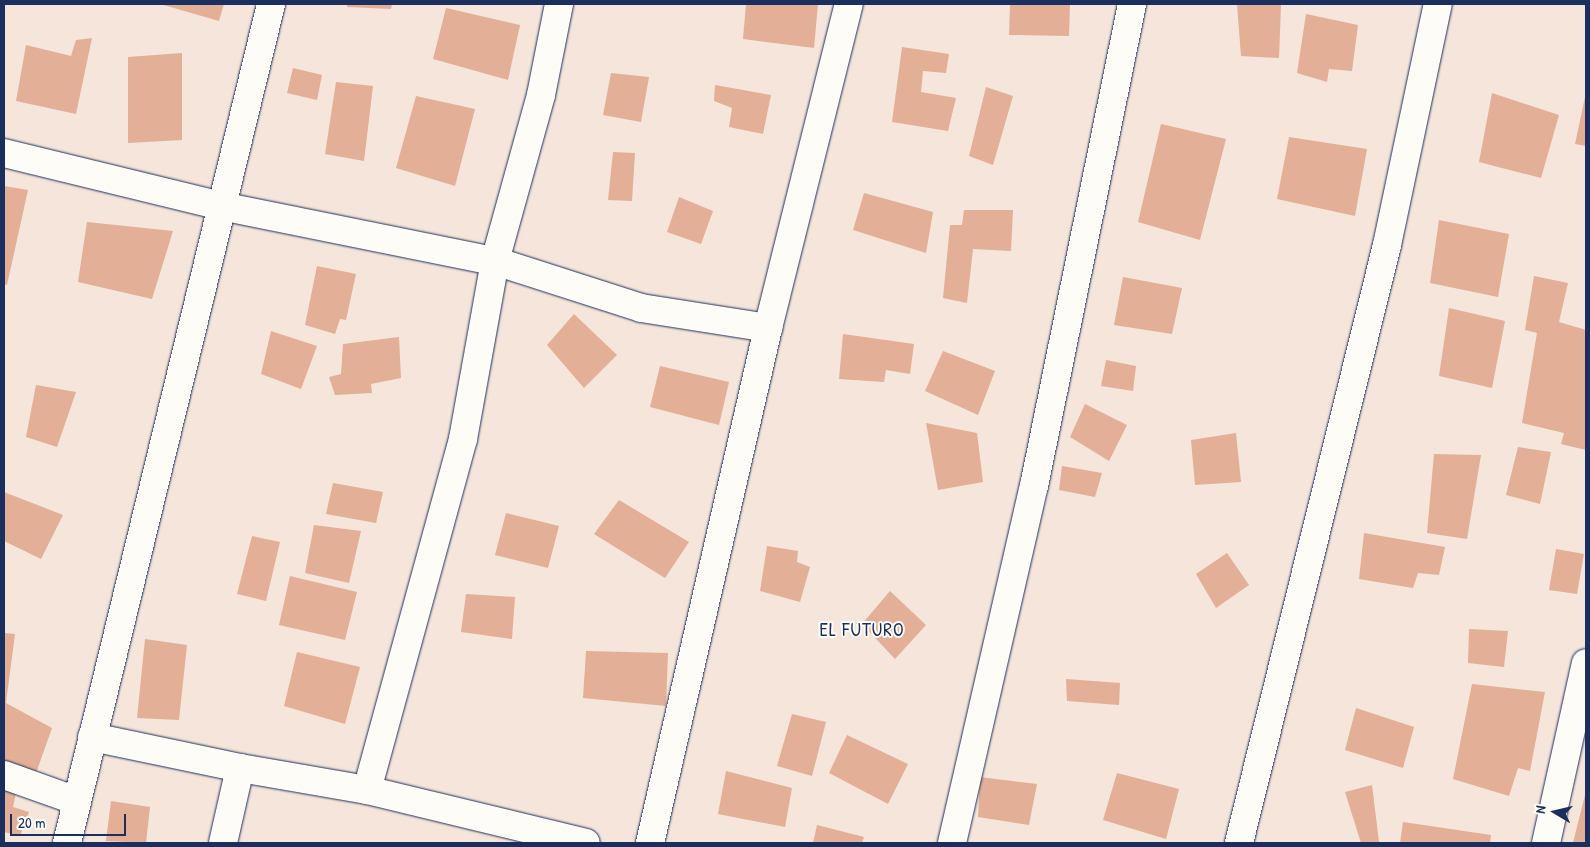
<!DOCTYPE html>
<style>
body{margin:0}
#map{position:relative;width:1590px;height:847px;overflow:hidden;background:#f5e5da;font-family:"Patrick Hand",sans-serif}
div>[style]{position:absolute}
.building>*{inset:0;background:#e3af97}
.roads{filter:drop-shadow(0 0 1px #1b2f5e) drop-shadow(0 0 1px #1b2f5e)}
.minor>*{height:28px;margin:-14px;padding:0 14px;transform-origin:14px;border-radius:14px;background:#fdfcf7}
span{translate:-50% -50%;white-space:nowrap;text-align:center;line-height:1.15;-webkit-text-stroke:4px #fdfcf7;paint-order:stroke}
.neighbourhood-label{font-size:19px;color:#1b2f5e;letter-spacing:1px}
.frame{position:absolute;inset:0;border:5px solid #1b2f5e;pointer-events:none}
.north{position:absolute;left:1530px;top:787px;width:50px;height:50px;-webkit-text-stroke:4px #fdfcf7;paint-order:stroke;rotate:279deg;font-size:14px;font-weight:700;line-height:20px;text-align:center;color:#1b2f5e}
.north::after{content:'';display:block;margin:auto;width:18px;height:22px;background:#1b2f5e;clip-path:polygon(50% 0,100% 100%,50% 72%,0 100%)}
.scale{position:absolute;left:10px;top:814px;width:116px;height:22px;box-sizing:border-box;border:2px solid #1b2f5e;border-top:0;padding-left:6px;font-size:15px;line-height:18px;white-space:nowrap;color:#1b2f5e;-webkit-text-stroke:4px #fdfcf7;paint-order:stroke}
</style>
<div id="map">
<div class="building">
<div style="clip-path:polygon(160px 4px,224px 4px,219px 21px)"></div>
<div style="clip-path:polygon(347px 4px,392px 4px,391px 9px,347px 7px)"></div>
<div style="clip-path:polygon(746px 4px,818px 4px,814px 48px,743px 39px)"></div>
<div style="clip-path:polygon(1010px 4px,1070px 4px,1069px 36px,1009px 35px)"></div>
<div style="clip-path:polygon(1237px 4px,1281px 5px,1279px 58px,1241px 56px)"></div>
<div style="clip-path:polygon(446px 8px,520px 25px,508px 80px,433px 59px)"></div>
<div style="clip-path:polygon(1306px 14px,1358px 25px,1352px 71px,1329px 69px,1327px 82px,1297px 73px)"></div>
<div style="clip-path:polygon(92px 38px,76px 114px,16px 101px,26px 45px,71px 56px,76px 40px)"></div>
<div style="clip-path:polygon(902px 47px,949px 54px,946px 73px,923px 71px,921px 92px,956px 98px,948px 131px,892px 122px)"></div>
<div style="clip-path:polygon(182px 53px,182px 140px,128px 143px,128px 57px)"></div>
<div style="clip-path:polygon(293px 68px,322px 75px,317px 100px,287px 93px)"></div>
<div style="clip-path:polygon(611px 73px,649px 77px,641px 122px,603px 115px)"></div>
<div style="clip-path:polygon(336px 82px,373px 86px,364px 161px,325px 154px)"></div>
<div style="clip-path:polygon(715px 85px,771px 95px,763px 134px,729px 127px,732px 108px,714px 101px)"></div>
<div style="clip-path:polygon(986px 87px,1013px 96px,993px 165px,969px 156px)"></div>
<div style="clip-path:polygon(1492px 93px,1559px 115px,1541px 178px,1479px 162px)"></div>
<div style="clip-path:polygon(416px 96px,475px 109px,455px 186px,396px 168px)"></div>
<div style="clip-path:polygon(1585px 97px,1586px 97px,1586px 146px,1575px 144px)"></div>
<div style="clip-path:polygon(1161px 124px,1226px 139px,1200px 240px,1138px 222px)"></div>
<div style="clip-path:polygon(1289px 137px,1367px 149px,1355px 216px,1277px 199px)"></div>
<div style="clip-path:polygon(613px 152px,635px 153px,632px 201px,608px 200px)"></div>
<div style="clip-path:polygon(4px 186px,28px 190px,7px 285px,4px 284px)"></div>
<div style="clip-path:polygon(864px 193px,933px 212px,926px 253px,853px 230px)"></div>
<div style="clip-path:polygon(679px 197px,713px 211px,701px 244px,667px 232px)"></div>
<div style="clip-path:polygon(964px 210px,1013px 210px,1011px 251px,973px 249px,967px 303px,943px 298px,950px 225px,962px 225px)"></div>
<div style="clip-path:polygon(1439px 220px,1509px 234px,1498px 297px,1430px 283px)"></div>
<div style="clip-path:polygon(87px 222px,173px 231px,152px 299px,78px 282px)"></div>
<div style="clip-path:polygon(317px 266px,356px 274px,346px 320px,340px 319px,335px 334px,305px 325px)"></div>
<div style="clip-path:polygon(1534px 276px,1568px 283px,1559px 322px,1586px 330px,1586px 450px,1561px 444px,1564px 433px,1522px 423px,1537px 333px,1525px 330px)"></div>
<div style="clip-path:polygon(1123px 277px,1182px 288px,1172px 334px,1114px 325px)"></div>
<div style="clip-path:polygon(1449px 308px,1505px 321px,1492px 388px,1439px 376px)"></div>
<div style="clip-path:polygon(574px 314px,617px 355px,584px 388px,547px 345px)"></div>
<div style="clip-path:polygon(271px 331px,317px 346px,301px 389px,261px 374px)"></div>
<div style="clip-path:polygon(843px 334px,914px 344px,910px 374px,886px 370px,884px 382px,839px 379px)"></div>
<div style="clip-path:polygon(399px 337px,401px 378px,371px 384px,372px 393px,335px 395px,329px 377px,341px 374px,343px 344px)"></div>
<div style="clip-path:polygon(943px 351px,995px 371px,978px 415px,925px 391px)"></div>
<div style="clip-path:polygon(1106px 360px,1136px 366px,1133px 391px,1101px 386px)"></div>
<div style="clip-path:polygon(660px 366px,729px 382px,719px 425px,650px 407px)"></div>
<div style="clip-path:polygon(36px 385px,76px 392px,57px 447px,26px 437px)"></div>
<div style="clip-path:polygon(1085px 404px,1127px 425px,1109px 461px,1070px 437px)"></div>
<div style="clip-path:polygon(926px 423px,977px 433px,983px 482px,938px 490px)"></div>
<div style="clip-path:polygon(1236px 433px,1241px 482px,1195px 485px,1191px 440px)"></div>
<div style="clip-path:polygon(1518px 447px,1551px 452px,1540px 504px,1506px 495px)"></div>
<div style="clip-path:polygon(1434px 454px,1481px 455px,1467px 539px,1427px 533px)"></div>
<div style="clip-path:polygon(1062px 466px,1102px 473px,1095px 497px,1059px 490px)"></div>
<div style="clip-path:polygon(333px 483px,383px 492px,376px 523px,326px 514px)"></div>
<div style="clip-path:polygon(4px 492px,63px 515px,41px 559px,4px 541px)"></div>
<div style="clip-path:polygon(619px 500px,689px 542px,665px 578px,594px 534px)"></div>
<div style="clip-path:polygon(506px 513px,559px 526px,548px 568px,495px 555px)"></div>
<div style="clip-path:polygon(314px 525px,361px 531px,349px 583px,305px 573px)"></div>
<div style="clip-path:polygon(1364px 533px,1445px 547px,1439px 575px,1418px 573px,1413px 588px,1359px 579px)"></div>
<div style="clip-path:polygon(252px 536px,280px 542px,266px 601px,237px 594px)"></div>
<div style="clip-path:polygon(767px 546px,798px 551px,797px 562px,810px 567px,800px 602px,760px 591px)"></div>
<div style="clip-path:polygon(1556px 549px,1584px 554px,1577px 594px,1549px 590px)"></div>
<div style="clip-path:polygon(1227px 553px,1249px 585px,1216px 608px,1196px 574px)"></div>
<div style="clip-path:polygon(290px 576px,357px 592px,345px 640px,279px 625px)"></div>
<div style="clip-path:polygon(890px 591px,926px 625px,895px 659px,862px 624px)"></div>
<div style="clip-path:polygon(466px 594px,515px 597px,512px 639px,461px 632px)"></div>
<div style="clip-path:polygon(1469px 629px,1508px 631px,1504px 667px,1468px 663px)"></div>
<div style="clip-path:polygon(4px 633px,15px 634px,6px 703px,52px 728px,35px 776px,4px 764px)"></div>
<div style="clip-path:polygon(145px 639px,187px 645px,179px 720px,137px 718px)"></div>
<div style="clip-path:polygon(586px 651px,668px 653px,666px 706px,583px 698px)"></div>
<div style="clip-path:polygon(297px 652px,360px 667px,345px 724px,284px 706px)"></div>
<div style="clip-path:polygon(1066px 679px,1120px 683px,1119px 705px,1067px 701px)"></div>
<div style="clip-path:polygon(1472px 684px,1545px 692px,1530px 771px,1518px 768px,1509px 796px,1453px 779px)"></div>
<div style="clip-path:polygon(1356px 708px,1414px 727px,1403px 768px,1345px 750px)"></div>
<div style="clip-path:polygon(792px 714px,826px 722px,812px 776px,777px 766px)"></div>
<div style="clip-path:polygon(847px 735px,908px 764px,888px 804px,829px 773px)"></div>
<div style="clip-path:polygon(726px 771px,792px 788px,785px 827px,718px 814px)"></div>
<div style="clip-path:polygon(1117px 773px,1179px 789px,1166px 839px,1103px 820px)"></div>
<div style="clip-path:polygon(980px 777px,1037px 784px,1029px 825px,978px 817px)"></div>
<div style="clip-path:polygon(4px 784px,17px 788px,13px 807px,29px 812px,20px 836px,4px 832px)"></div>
<div style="clip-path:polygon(1372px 785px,1379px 842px,1361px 843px,1345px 792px)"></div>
<div style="clip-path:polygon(1586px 791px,1586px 843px,1573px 843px)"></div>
<div style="clip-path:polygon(111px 801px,150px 807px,146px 843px,106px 841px)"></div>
<div style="clip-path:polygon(1403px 822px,1491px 835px,1490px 843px,1400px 843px)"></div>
<div style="clip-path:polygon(817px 825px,864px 837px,862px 843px,813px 843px)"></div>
</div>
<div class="roads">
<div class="minor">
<div style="left:4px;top:153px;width:223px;rotate:13.7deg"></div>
<div style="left:221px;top:206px;width:279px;rotate:11.4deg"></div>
<div style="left:495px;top:261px;width:153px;rotate:17.8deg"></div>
<div style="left:641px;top:308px;width:129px;rotate:8.9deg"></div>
<div style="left:92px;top:737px;width:151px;rotate:11.8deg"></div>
<div style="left:240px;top:768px;width:77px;rotate:102.8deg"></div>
<div style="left:240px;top:768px;width:129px;rotate:9.8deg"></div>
<div style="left:367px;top:790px;width:225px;rotate:13.6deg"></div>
<div style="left:4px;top:775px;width:77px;rotate:19.6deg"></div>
<div style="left:367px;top:790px;width:364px;rotate:-74.7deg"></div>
<div style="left:463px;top:439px;width:181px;rotate:-79.8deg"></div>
<div style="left:495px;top:261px;width:172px;rotate:-74.5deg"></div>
<div style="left:541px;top:95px;width:93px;rotate:-78.8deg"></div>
<div style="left:67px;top:843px;width:863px;rotate:-76.33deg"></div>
<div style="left:650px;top:843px;width:528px;rotate:-77.09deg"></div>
<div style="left:768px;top:328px;width:334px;rotate:-76deg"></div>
<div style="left:952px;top:843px;width:366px;rotate:-77.1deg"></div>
<div style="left:1034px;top:486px;width:492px;rotate:-78.5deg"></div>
<div style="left:1239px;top:843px;width:616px;rotate:-76.1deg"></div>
<div style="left:1387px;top:245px;width:246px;rotate:-78.1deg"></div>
<div style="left:1546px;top:843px;width:184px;rotate:-77.5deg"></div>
</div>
</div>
<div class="neighbourhood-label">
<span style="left:862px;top:630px">EL FUTURO</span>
</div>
<div class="frame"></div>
<div class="north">N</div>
<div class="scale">20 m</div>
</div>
